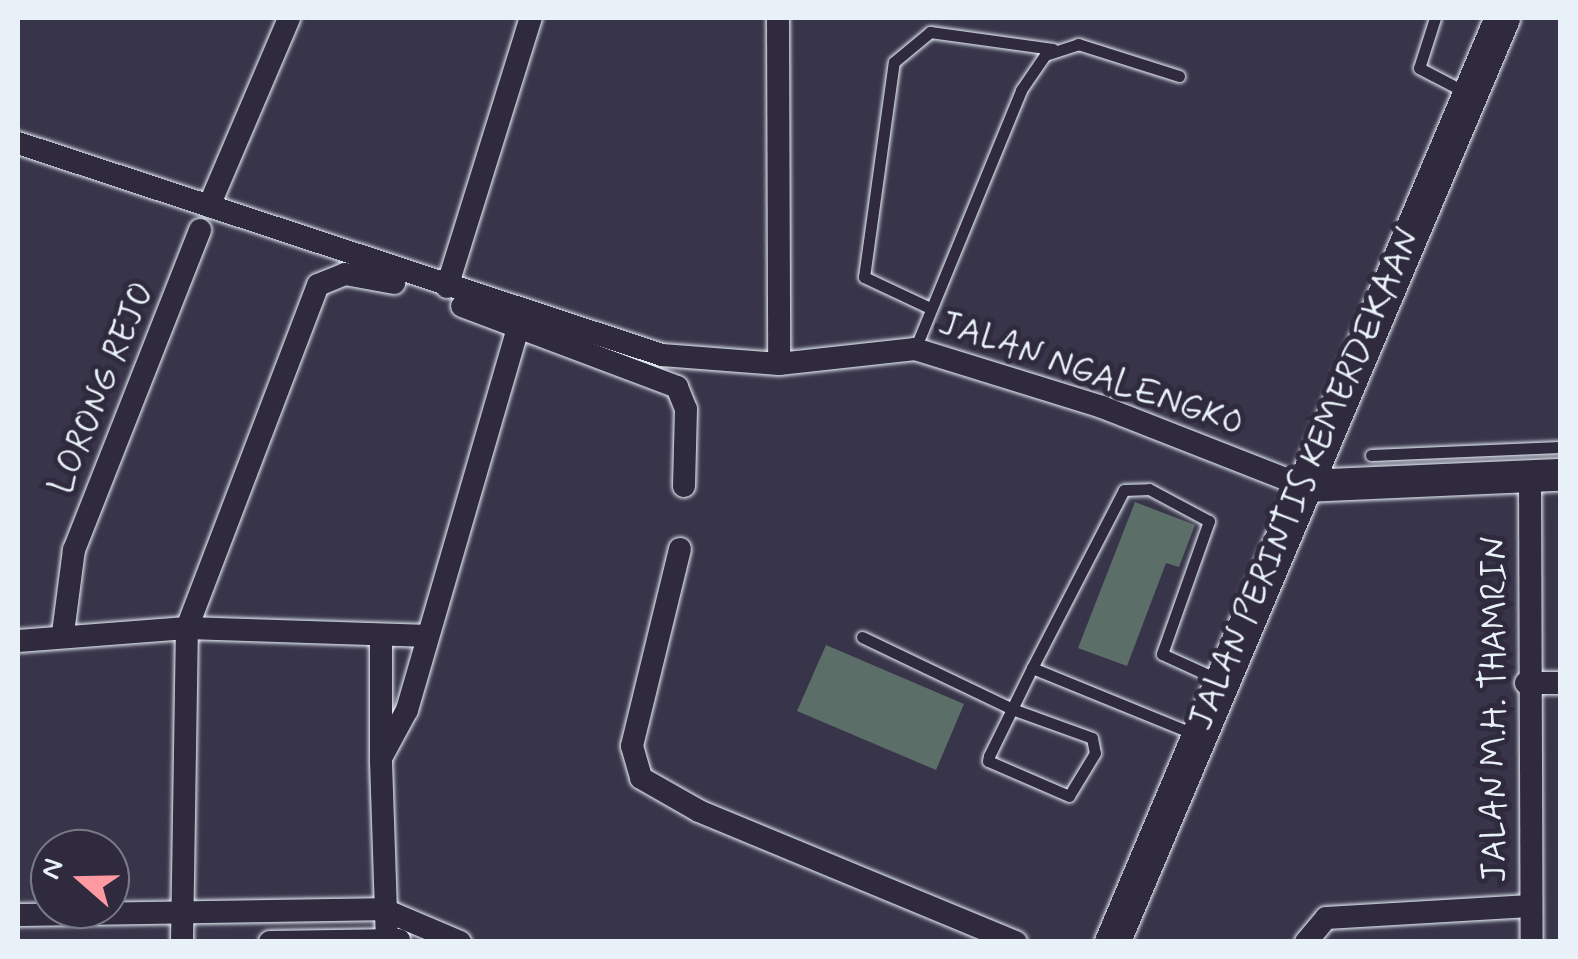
<!DOCTYPE html>
<style>
body{margin:0}
#map{position:relative;width:1578px;height:959px;overflow:hidden;background:#383449;font-family:Mynerve,sans-serif}
div>[style]{position:absolute}
.green>*{inset:0;background:#5b6f68}
.roads{filter:drop-shadow(0 0 2px #e8f1f8) drop-shadow(0 0 2px #e8f1f8)}
.service>*{height:11px;margin:-5.5px;padding:0 5.5px;transform-origin:5.5px;border-radius:5.5px;background:#2f2a3d}
.minor>*{height:22px;margin:-11px;padding:0 11px;transform-origin:11px;border-radius:11px;background:#2f2a3d}
.secondary>*{height:32px;margin:-16px;padding:0 16px;transform-origin:16px;border-radius:16px;background:#2f2a3d}
.primary>*{height:35px;margin:-17.5px;padding:0 17.5px;transform-origin:17.5px;border-radius:17.5px;background:#2f2a3d}
span{translate:-50% -50%;white-space:nowrap;text-align:center;line-height:1.15;-webkit-text-stroke:10px #2f2a3d;paint-order:stroke}
.street-label{font-size:35px;color:#e8f1f8}
.frame{position:absolute;inset:0;border:20px solid #e8f1f8;pointer-events:none}
.north{position:absolute;left:30px;top:829px;width:100px;height:100px;box-sizing:border-box;background:#2f2a3d;border:2px solid #797a88;border-radius:50%;rotate:290deg;font-size:28px;font-weight:700;line-height:40px;text-align:center;color:#e8f1f8}
.north::after{content:'';display:block;margin:auto;width:35px;height:45px;background:#ff9aa2;clip-path:polygon(50% 0,100% 100%,50% 72%,0 100%)}
</style>
<div id="map">
<div class="green">
<div style="clip-path:polygon(1135px 502px,1195px 525px,1179px 567px,1166px 563px,1127px 666px,1078px 648px)"></div>
<div style="clip-path:polygon(826px 645px,964px 704px,936px 770px,797px 711px)"></div>
</div>
<div class="roads">
<div class="service">
<div style="left:1435px;top:18px;width:52px;rotate:107.7deg"></div>
<div style="left:1419px;top:68px;width:54px;rotate:27.5deg"></div>
<div style="left:930px;top:308px;width:73px;rotate:-154.8deg"></div>
<div style="left:864px;top:277px;width:217px;rotate:-82.1deg"></div>
<div style="left:894px;top:62px;width:47px;rotate:-39.8deg"></div>
<div style="left:930px;top:32px;width:124px;rotate:7.9deg"></div>
<div style="left:915px;top:349px;width:280px;rotate:-67.7deg"></div>
<div style="left:1021px;top:90px;width:42px;rotate:-55.6deg"></div>
<div style="left:1045px;top:55px;width:35px;rotate:-18deg"></div>
<div style="left:1078px;top:44px;width:106px;rotate:17.6deg"></div>
<div style="left:1371px;top:455px;width:189px;rotate:-2.4deg"></div>
<div style="left:862px;top:637px;width:166px;rotate:25.6deg"></div>
<div style="left:1012px;top:709px;width:85px;rotate:19.9deg"></div>
<div style="left:1092px;top:738px;width:15px;rotate:79deg"></div>
<div style="left:1095px;top:753px;width:50px;rotate:121.2deg"></div>
<div style="left:1069px;top:796px;width:88px;rotate:-156.6deg"></div>
<div style="left:988px;top:761px;width:5px;rotate:-79deg"></div>
<div style="left:989px;top:756px;width:52px;rotate:-63.9deg"></div>
<div style="left:1012px;top:709px;width:46px;rotate:-64deg"></div>
<div style="left:1194px;top:734px;width:175px;rotate:-157.8deg"></div>
<div style="left:1032px;top:668px;width:200px;rotate:-62.7deg"></div>
<div style="left:1124px;top:490px;width:25px;rotate:-2deg"></div>
<div style="left:1149px;top:489px;width:68px;rotate:28.1deg"></div>
<div style="left:1209px;top:521px;width:141px;rotate:109.5deg"></div>
<div style="left:1162px;top:654px;width:63px;rotate:24.5deg"></div>
</div>
<div class="minor">
<div style="left:778px;top:18px;width:346px;rotate:89.8deg"></div>
<div style="left:18px;top:143px;width:678px;rotate:18.22deg"></div>
<div style="left:662px;top:355px;width:117px;rotate:4.4deg"></div>
<div style="left:779px;top:364px;width:137px;rotate:-6.3deg"></div>
<div style="left:915px;top:349px;width:196px;rotate:17.2deg"></div>
<div style="left:1102px;top:407px;width:217px;rotate:21.4deg"></div>
<div style="left:209px;top:206px;width:204px;rotate:-66.9deg"></div>
<div style="left:447px;top:287px;width:282px;rotate:-72.7deg"></div>
<div style="left:462px;top:306px;width:230px;rotate:20.6deg"></div>
<div style="left:677px;top:387px;width:24px;rotate:68deg"></div>
<div style="left:686px;top:409px;width:77px;rotate:91.5deg"></div>
<div style="left:1530px;top:476px;width:466px;rotate:89.8deg"></div>
<div style="left:680px;top:549px;width:203px;rotate:103.7deg"></div>
<div style="left:632px;top:746px;width:33px;rotate:74deg"></div>
<div style="left:641px;top:778px;width:67px;rotate:29.6deg"></div>
<div style="left:699px;top:811px;width:343px;rotate:22.5deg"></div>
<div style="left:63px;top:633px;width:84px;rotate:-82.5deg"></div>
<div style="left:74px;top:550px;width:344px;rotate:-68.5deg"></div>
<div style="left:18px;top:641px;width:169px;rotate:-4.4deg"></div>
<div style="left:187px;top:628px;width:235px;rotate:1.9deg"></div>
<div style="left:1526px;top:683px;width:34px"></div>
<div style="left:381px;top:754px;width:113px;rotate:-90deg"></div>
<div style="left:18px;top:915px;width:364px;rotate:-0.9deg"></div>
<div style="left:382px;top:909px;width:85px;rotate:22.9deg"></div>
<div style="left:182px;top:942px;width:314px;rotate:-89.1deg"></div>
<div style="left:187px;top:628px;width:367px;rotate:-69.1deg"></div>
<div style="left:318px;top:285px;width:29px;rotate:-22deg"></div>
<div style="left:345px;top:274px;width:50px;rotate:10.4deg"></div>
<div style="left:270px;top:942px;width:129px;rotate:-0.9deg"></div>
<div style="left:387px;top:942px;width:184px;rotate:-91.9deg"></div>
<div style="left:381px;top:758px;width:55px;rotate:-61.6deg"></div>
<div style="left:407px;top:710px;width:394px;rotate:-73.8deg"></div>
<div style="left:1306px;top:942px;width:31px;rotate:-50deg"></div>
<div style="left:1326px;top:918px;width:204px;rotate:-3.4deg"></div>
</div>
<div class="secondary">
<div style="left:1304px;top:486px;width:256px;rotate:-2.5deg"></div>
</div>
<div class="primary">
<div style="left:1112px;top:942px;width:1003px;rotate:-67.12deg"></div>
</div>
</div>
<div class="street-label">
<span style="left:1091px;top:374px;rotate:19deg">JALAN NGALENGKO</span>
<span style="left:102px;top:388px;rotate:-68deg">LORONG REJO</span>
<span style="left:1305px;top:479px;rotate:-67deg">JALAN PERINTIS KEMERDEKAAN</span>
<span style="left:1495px;top:709px;rotate:-90deg">JALAN M.H. THAMRIN</span>
</div>
<div class="frame"></div>
<div class="north">N</div>
</div>
